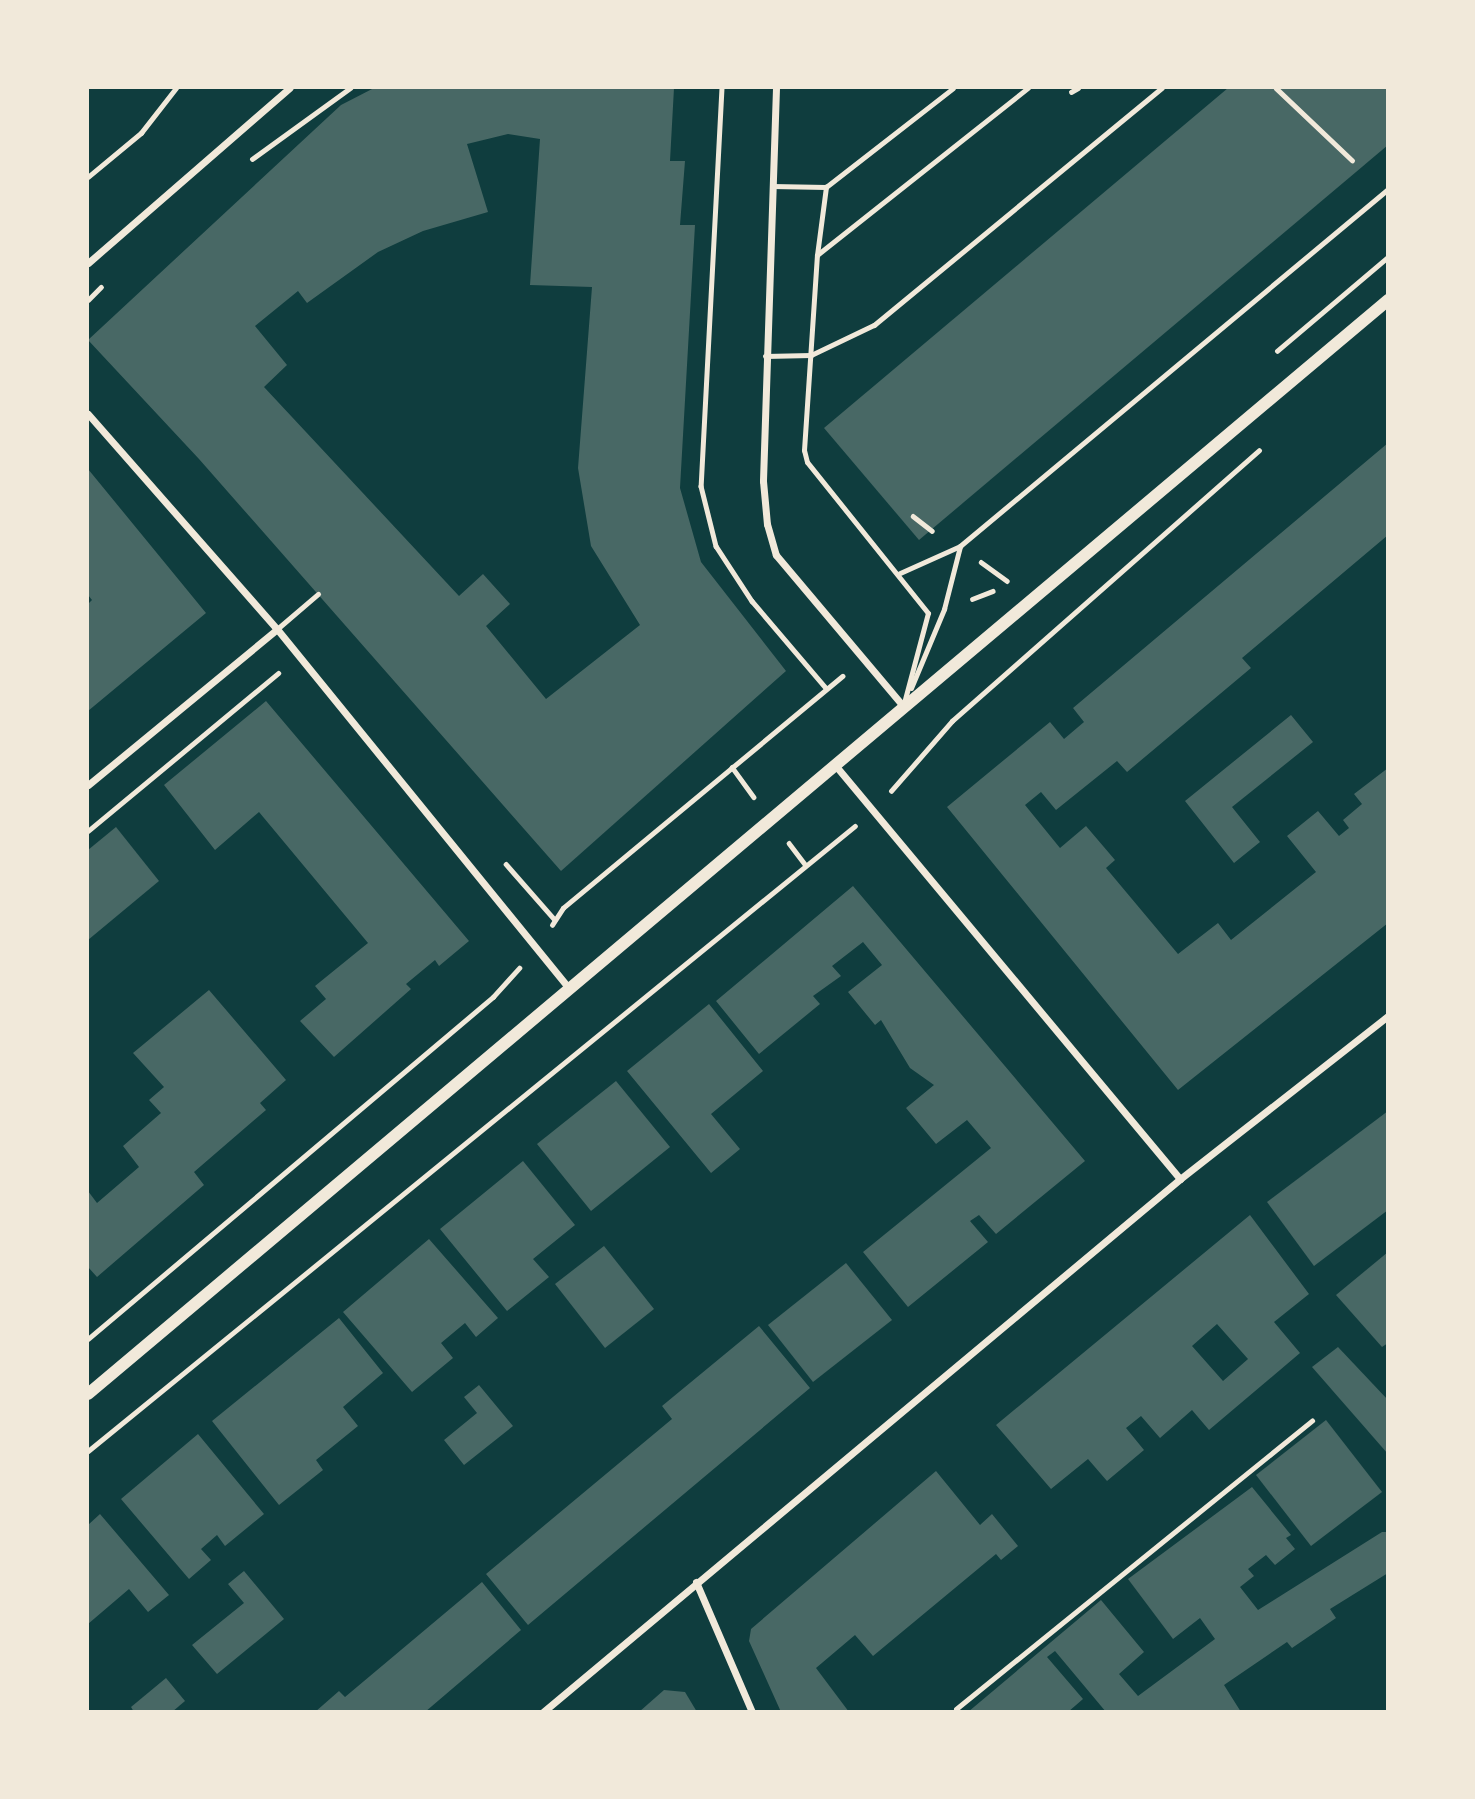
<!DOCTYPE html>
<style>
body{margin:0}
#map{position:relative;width:1475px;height:1799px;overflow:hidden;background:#0f3d3e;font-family:"Source Sans 3",sans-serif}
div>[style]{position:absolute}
.building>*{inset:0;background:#486865}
.path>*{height:4.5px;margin:-2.25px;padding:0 2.25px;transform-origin:2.25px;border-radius:2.25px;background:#f1e9da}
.service>*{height:5px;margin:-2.5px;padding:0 2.5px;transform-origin:2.5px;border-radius:2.5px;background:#f1e9da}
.minor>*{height:7px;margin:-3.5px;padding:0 3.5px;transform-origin:3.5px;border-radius:3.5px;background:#f1e9da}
.tertiary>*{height:12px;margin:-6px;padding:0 6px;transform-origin:6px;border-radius:6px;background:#f1e9da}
span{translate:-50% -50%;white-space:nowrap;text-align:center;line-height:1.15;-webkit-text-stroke:6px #f1e9da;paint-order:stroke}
.frame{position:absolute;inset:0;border:89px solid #f1e9da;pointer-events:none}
</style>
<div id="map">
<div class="building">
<div style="clip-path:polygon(evenodd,374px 88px,674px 88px,670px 161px,685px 161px,680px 225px,695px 225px,680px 488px,701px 562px,786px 671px,561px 871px,199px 459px,88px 340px,341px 105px,374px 88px,508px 134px,540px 139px,530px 285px,592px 287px,578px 468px,591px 546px,640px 625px,546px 699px,486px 626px,510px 604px,483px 574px,459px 596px,264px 387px,287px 365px,255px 326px,298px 291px,307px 303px,378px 252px,423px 231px,488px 212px,467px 144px,508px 134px)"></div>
<div style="clip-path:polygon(1228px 88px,1388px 88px,1388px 145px,919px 540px,824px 428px)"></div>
<div style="clip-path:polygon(1388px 443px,1388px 535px,1242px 658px,1251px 668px,1127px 772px,1117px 761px,1056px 810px,1041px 792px,1025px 805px,1060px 848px,1086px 826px,1115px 860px,1106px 868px,1178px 954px,1218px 923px,1231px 940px,1316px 872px,1287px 836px,1318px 811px,1339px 836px,1349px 828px,1343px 820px,1362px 804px,1354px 794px,1388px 768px,1388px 923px,1178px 1090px,947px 807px,1050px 722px,1064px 739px,1084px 722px,1073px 708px)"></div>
<div style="clip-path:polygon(88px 469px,206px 613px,88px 711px,88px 604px,92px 600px,88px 595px)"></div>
<div style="clip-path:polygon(266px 701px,469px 941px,439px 966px,435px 960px,406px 984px,411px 989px,334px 1057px,300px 1021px,326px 999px,315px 986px,368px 943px,259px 812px,215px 850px,164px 785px)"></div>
<div style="clip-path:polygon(1291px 715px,1313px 742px,1232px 807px,1260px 842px,1234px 863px,1185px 801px)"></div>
<div style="clip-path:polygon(116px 827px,159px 881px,88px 940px,88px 850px)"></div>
<div style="clip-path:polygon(853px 886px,1085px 1161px,996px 1234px,979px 1215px,970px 1221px,988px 1242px,908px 1307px,863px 1252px,991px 1148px,967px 1120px,936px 1144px,906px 1108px,934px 1085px,910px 1068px,881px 1020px,875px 1025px,848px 992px,882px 965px,863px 942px,832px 966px,841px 976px,813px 996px,820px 1004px,759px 1054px,716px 1001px)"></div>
<div style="clip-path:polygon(209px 990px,286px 1080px,260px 1103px,266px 1110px,194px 1172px,204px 1185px,97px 1277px,88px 1267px,88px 1191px,97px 1203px,139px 1167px,123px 1146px,161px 1113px,149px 1100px,164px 1087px,133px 1053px)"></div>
<div style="clip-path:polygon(709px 1004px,763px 1071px,711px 1114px,740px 1149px,711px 1173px,627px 1071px)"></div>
<div style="clip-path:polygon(616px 1081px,670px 1147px,591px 1211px,537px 1144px)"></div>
<div style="clip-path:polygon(1388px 1111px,1388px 1210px,1314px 1266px,1267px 1202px)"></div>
<div style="clip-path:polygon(523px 1161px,575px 1225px,533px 1259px,549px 1277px,507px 1311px,440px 1229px)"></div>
<div style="clip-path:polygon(evenodd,1250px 1215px,1309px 1294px,1274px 1322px,1300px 1353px,1209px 1430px,1192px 1410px,1160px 1438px,1141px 1416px,1126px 1428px,1144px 1450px,1107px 1481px,1088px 1459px,1051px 1489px,996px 1425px,1250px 1215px,1217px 1324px,1248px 1359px,1223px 1381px,1192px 1346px,1217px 1324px)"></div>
<div style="clip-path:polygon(429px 1239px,498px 1318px,476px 1337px,465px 1323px,441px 1343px,453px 1358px,412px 1392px,343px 1312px)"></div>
<div style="clip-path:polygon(604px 1246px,654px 1309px,605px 1348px,555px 1284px)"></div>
<div style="clip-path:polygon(1388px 1252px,1388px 1343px,1382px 1347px,1336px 1295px)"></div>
<div style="clip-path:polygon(846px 1263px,892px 1320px,813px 1382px,768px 1325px)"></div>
<div style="clip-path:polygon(339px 1318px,383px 1373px,343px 1407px,358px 1426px,316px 1460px,323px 1470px,279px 1505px,212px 1421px)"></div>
<div style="clip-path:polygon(759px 1326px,810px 1388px,528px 1625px,486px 1574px,672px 1419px,662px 1406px)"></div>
<div style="clip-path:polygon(1338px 1347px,1388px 1400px,1388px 1454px,1312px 1367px)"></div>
<div style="clip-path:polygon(479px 1385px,513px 1426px,464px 1465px,444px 1440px,477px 1413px,464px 1397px)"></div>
<div style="clip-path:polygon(1326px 1420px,1382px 1492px,1311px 1546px,1256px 1475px)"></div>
<div style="clip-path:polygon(198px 1434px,264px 1514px,225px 1546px,217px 1535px,201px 1549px,211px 1560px,189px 1579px,121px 1499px)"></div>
<div style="clip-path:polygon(936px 1471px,980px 1525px,992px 1514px,1018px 1546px,1001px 1560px,996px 1554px,873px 1656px,855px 1635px,816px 1668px,849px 1712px,781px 1712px,749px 1641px,751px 1629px)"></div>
<div style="clip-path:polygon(1252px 1487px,1291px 1535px,1286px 1538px,1295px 1549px,1275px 1565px,1266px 1555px,1248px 1569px,1254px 1576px,1240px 1587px,1258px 1610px,1382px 1532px,1388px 1532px,1388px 1573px,1330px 1609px,1336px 1618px,1292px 1648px,1287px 1642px,1224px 1685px,1241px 1712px,1106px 1712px,1055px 1651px,1047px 1657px,1083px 1699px,1068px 1712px,968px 1712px,1101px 1600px,1144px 1652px,1119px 1674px,1138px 1696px,1215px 1639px,1200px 1618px,1173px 1639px,1128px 1579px)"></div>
<div style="clip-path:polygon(100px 1514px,169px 1595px,148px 1612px,129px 1589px,88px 1624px,88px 1525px)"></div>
<div style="clip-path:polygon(244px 1571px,284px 1619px,217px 1674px,192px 1645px,244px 1603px,228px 1584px)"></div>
<div style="clip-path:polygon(482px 1582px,521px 1630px,425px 1712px,315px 1712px,339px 1691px,345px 1697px)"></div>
<div style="clip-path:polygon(166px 1678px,185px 1701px,172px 1712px,134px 1712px,131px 1707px)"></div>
<div style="clip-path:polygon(664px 1690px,685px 1692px,697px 1712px,639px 1712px)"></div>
</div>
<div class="path">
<div style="left:722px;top:88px;width:399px;rotate:93deg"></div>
<div style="left:701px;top:486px;width:62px;rotate:76deg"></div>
<div style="left:716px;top:546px;width:66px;rotate:56.8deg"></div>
<div style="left:752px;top:601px;width:114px;rotate:49.6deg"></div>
<div style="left:1276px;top:88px;width:105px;rotate:43.5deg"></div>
<div style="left:1071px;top:92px;width:8px;rotate:-30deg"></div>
<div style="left:252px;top:159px;width:121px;rotate:-35.9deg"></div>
<div style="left:88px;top:177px;width:69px;rotate:-39.7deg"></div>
<div style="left:141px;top:133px;width:57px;rotate:-52.1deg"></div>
<div style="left:88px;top:300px;width:18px;rotate:-45deg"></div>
<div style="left:1277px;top:351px;width:145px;rotate:-40.3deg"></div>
<div style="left:913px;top:516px;width:24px;rotate:38deg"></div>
<div style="left:981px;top:562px;width:32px;rotate:36deg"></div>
<div style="left:972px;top:599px;width:22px;rotate:-21deg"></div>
<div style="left:732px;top:767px;width:37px;rotate:54deg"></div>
<div style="left:891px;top:791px;width:93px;rotate:-48.9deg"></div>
<div style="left:952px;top:721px;width:409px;rotate:-41.4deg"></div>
<div style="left:88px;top:831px;width:247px;rotate:-39.7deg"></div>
<div style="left:789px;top:843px;width:26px;rotate:53deg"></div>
<div style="left:506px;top:864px;width:74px;rotate:48.8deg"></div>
<div style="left:552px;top:925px;width:20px;rotate:-57deg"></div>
<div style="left:563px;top:908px;width:363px;rotate:-39.7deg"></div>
<div style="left:88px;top:1339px;width:530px;rotate:-40.18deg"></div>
<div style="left:493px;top:997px;width:39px;rotate:-48deg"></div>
<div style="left:88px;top:1451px;width:989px;rotate:-39.18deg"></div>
<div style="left:956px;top:1709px;width:458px;rotate:-39deg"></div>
</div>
<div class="service">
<div style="left:772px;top:186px;width:54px;rotate:1.1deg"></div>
<div style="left:817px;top:255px;width:269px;rotate:-38.4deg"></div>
<div style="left:765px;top:356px;width:46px;rotate:-1.2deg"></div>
<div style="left:811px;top:355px;width:70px;rotate:-25.5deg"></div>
<div style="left:874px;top:325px;width:373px;rotate:-39.5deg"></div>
<div style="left:900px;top:573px;width:66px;rotate:-24.2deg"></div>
<div style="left:960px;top:546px;width:557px;rotate:-39.83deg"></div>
<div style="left:277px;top:629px;width:54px;rotate:-40.5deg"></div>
<div style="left:911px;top:688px;width:86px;rotate:-67.3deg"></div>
<div style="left:944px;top:609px;width:65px;rotate:-75.7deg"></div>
<div style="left:904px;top:703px;width:93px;rotate:-75.1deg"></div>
<div style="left:928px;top:613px;width:193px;rotate:-128.7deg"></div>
<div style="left:807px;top:462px;width:12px;rotate:-104deg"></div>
<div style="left:804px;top:450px;width:195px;rotate:-86.2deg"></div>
<div style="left:817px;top:255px;width:69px;rotate:-82.5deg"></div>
<div style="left:826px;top:187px;width:161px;rotate:-37.9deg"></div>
</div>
<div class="minor">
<div style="left:776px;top:88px;width:393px;rotate:91.9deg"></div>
<div style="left:763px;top:481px;width:43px;rotate:84.7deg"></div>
<div style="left:767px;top:524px;width:32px;rotate:74deg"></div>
<div style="left:776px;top:555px;width:197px;rotate:49.9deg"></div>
<div style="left:88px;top:263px;width:267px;rotate:-41deg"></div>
<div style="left:88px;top:414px;width:286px;rotate:48.7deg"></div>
<div style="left:277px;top:629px;width:461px;rotate:50.9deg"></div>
<div style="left:835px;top:765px;width:539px;rotate:50.19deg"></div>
<div style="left:88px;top:785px;width:245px;rotate:-39.5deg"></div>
<div style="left:696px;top:1582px;width:142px;rotate:66.7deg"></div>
<div style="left:543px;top:1712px;width:831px;rotate:-39.92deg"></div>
<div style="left:1180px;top:1179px;width:264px;rotate:-38.1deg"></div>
</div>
<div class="tertiary">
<div style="left:88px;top:1394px;width:1699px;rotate:-40.08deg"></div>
</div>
<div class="frame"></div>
</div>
